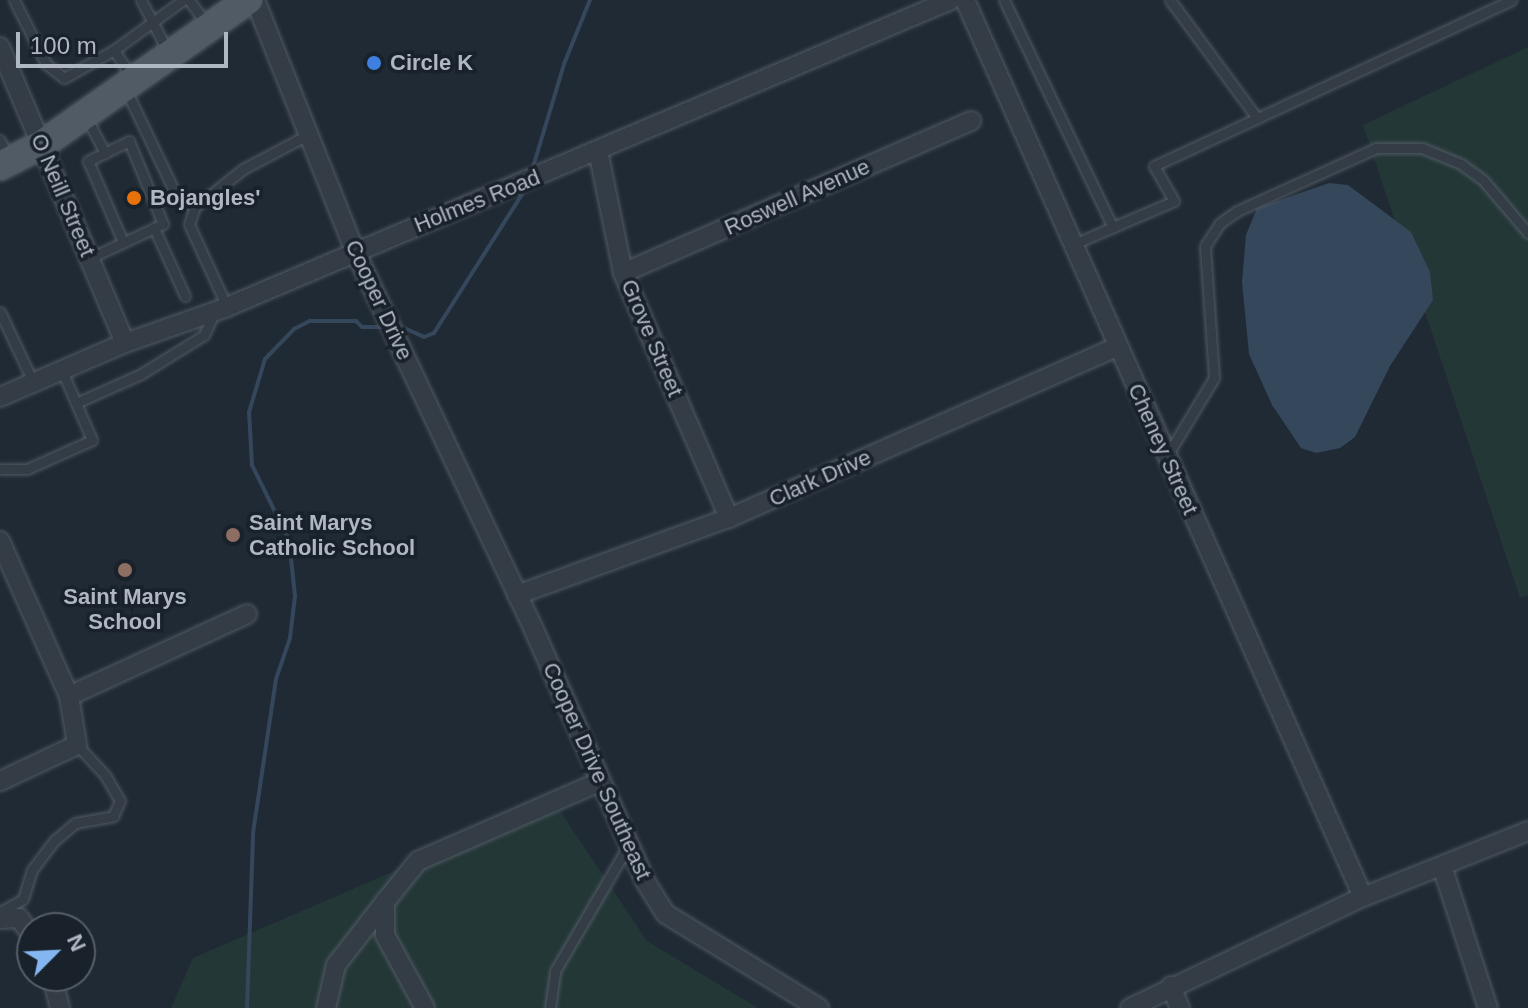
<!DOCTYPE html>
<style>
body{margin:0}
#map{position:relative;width:1528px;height:1008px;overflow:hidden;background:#202a35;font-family:Arial,sans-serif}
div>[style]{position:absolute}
.green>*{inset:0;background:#233737}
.water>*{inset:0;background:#35475b}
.stream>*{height:4px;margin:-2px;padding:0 2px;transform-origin:2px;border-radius:2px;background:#35475b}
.roads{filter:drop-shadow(0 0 2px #515a63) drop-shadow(0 0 2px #515a63)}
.service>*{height:9px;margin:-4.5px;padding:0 4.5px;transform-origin:4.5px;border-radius:4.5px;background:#343c45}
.minor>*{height:18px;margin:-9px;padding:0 9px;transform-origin:9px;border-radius:9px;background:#343c45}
.primary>*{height:28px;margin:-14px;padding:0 14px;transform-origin:14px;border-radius:14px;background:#515b66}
.dots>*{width:22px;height:22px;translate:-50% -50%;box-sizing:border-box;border:4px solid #19212a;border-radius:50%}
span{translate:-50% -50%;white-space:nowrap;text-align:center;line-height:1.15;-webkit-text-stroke:7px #19212a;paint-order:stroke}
.poi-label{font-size:22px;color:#aeb7c2;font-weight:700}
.left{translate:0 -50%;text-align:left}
.street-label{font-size:22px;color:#aeb7c2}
.north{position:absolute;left:16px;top:912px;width:80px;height:80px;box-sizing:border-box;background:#19212a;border:2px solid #555d67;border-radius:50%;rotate:66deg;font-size:22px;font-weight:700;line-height:32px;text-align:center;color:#aeb7c2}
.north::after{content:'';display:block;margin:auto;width:28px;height:36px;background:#84b6f1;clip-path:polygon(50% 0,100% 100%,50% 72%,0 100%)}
.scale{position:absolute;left:16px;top:32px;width:212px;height:36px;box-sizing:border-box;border:4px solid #aeb7c2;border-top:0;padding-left:10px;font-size:24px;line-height:28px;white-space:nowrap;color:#aeb7c2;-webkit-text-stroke:6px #19212a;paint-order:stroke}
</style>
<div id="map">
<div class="green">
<div style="clip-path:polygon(1528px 47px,1528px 595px,1520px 598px,1363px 125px)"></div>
<div style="clip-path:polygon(554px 802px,647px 941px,758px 1008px,171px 1008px,193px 958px)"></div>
</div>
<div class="water">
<div style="clip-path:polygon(1329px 183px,1348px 185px,1411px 232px,1430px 272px,1433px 300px,1390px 366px,1355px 437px,1340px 448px,1316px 453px,1301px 448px,1272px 405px,1249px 354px,1242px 282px,1246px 235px,1257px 208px)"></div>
</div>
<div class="stream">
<div style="left:533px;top:167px;width:108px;rotate:-73.2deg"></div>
<div style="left:564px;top:64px;width:69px;rotate:-67.9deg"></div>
<div style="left:404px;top:328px;width:22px;rotate:24deg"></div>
<div style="left:424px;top:337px;width:11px;rotate:-22deg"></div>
<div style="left:434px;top:333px;width:166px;rotate:-57.6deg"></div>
<div style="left:247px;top:1008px;width:175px;rotate:-88deg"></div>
<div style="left:253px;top:833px;width:156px;rotate:-81.5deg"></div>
<div style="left:276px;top:679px;width:43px;rotate:-71.1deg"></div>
<div style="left:290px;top:638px;width:42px;rotate:-83.2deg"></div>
<div style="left:295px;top:596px;width:56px;rotate:-96.1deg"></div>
<div style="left:289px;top:540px;width:84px;rotate:-116.3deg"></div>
<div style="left:252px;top:465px;width:53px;rotate:-93.2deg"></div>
<div style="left:249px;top:412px;width:55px;rotate:-73.2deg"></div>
<div style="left:265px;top:359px;width:42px;rotate:-46deg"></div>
<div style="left:294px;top:329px;width:18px;rotate:-27deg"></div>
<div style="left:310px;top:321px;width:46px"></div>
<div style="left:356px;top:321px;width:8px;rotate:45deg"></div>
<div style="left:362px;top:327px;width:17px"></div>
</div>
<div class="roads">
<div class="service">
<div style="left:14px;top:0;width:72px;rotate:63.4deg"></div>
<div style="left:46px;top:64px;width:23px;rotate:38deg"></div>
<div style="left:64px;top:78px;width:57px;rotate:-29.2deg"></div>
<div style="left:141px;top:0;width:56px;rotate:62.5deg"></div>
<div style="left:189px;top:0;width:29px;rotate:54deg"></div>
<div style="left:1004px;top:0;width:252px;rotate:64.4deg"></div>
<div style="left:1113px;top:227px;width:66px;rotate:-23.1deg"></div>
<div style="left:1174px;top:201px;width:40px;rotate:-119.7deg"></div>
<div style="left:1154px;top:166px;width:394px;rotate:-24.9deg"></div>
<div style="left:1170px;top:0;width:147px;rotate:53.6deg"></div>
<div style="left:132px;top:77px;width:32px;rotate:-124deg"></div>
<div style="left:114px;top:50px;width:85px;rotate:-35.9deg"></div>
<div style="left:126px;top:90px;width:121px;rotate:64.5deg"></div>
<div style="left:178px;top:199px;width:19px;rotate:25deg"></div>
<div style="left:86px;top:117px;width:41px;rotate:62.2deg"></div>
<div style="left:0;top:140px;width:20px;rotate:66deg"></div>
<div style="left:154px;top:228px;width:75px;rotate:65.5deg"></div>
<div style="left:1072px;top:245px;width:45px;rotate:-23.7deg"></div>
<div style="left:90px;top:258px;width:81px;rotate:-25deg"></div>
<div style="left:163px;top:224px;width:90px;rotate:-112.3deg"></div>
<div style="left:129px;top:141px;width:46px;rotate:154deg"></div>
<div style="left:88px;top:161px;width:88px;rotate:66.6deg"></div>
<div style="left:227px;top:307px;width:91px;rotate:-114.6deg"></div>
<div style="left:189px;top:224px;width:18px;rotate:-71deg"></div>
<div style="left:195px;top:207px;width:61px;rotate:-38.4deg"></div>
<div style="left:243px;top:169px;width:75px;rotate:-27.9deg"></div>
<div style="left:0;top:312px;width:80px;rotate:64.7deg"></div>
<div style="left:76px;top:403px;width:71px;rotate:-24deg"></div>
<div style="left:141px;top:374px;width:74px;rotate:-31.8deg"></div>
<div style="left:204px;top:335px;width:26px;rotate:-65deg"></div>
<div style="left:1168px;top:454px;width:89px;rotate:-58.8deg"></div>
<div style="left:1214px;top:378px;width:132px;rotate:-93.9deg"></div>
<div style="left:1205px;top:246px;width:27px;rotate:-57deg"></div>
<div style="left:1220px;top:223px;width:21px;rotate:-35deg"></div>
<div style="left:1237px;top:211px;width:153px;rotate:-24.4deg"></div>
<div style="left:1376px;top:148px;width:46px"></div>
<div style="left:1422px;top:148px;width:42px;rotate:22.3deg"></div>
<div style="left:1461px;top:164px;width:27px;rotate:36deg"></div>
<div style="left:1483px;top:180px;width:70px;rotate:49.7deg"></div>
<div style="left:0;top:469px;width:27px"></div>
<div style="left:27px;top:469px;width:71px;rotate:-24deg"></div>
<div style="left:92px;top:440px;width:75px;rotate:-113.5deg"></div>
<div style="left:0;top:912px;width:26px;rotate:-29deg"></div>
<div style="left:23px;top:899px;width:30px;rotate:-73deg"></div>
<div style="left:32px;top:870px;width:38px;rotate:-53deg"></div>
<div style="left:55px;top:840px;width:26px;rotate:-40deg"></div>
<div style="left:75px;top:823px;width:39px;rotate:-10deg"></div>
<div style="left:113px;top:816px;width:17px;rotate:-65deg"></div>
<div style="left:120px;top:801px;width:30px;rotate:-120deg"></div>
<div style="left:105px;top:775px;width:41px;rotate:-133deg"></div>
<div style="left:550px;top:1008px;width:37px;rotate:-82deg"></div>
<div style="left:555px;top:971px;width:145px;rotate:-59.7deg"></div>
</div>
<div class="minor">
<div style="left:255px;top:0;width:270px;rotate:68.3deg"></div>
<div style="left:355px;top:251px;width:419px;rotate:64.7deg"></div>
<div style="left:534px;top:630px;width:274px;rotate:66.1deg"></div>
<div style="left:645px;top:881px;width:39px;rotate:58deg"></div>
<div style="left:666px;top:914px;width:180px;rotate:31.6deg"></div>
<div style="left:965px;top:0;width:981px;rotate:66.07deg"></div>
<div style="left:0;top:47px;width:321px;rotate:67.1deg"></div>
<div style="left:598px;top:151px;width:125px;rotate:78.4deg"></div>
<div style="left:623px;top:273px;width:267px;rotate:66.6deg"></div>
<div style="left:623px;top:273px;width:380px;rotate:-23.6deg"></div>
<div style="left:0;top:397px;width:136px;rotate:-23.4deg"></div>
<div style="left:125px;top:343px;width:108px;rotate:-19.4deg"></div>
<div style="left:227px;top:307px;width:786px;rotate:-22.98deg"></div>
<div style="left:0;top:541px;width:170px;rotate:66deg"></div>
<div style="left:69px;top:696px;width:50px;rotate:80.7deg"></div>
<div style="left:77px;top:745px;width:85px;rotate:154.9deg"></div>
<div style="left:517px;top:595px;width:226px;rotate:-20deg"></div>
<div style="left:729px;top:518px;width:424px;rotate:-23.8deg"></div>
<div style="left:69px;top:696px;width:196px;rotate:-24.7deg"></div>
<div style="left:1442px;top:866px;width:149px;rotate:72.1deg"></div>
<div style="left:385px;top:902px;width:53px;rotate:-51.2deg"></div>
<div style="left:418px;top:861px;width:197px;rotate:-23.6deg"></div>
<div style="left:0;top:919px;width:19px;rotate:-3deg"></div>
<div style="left:19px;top:918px;width:22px;rotate:54deg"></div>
<div style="left:52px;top:976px;width:33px;rotate:76deg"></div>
<div style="left:1171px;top:986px;width:24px;rotate:68deg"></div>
<div style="left:326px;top:1008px;width:44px;rotate:-76.9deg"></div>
<div style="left:336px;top:965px;width:80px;rotate:-52.1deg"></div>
<div style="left:385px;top:902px;width:33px;rotate:90deg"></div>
<div style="left:385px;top:935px;width:83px;rotate:61.3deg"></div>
<div style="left:1130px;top:1008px;width:258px;rotate:-25.5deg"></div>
<div style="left:1363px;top:897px;width:178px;rotate:-21.8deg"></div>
</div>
<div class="primary">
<div style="left:0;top:166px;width:48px;rotate:-27.1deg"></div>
<div style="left:43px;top:144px;width:251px;rotate:-35.1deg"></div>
</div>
</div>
<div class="dots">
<div style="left:374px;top:63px;background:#3f7fe0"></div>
<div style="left:134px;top:198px;background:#e8710a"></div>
<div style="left:233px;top:535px;background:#8d6e63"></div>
<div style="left:125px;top:570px;background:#8d6e63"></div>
</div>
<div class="poi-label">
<span class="left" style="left:390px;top:63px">Circle K</span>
<span class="left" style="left:150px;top:198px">Bojangles'</span>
<span class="left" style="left:249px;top:535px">Saint Marys<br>Catholic School</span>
<span style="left:125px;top:609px">Saint Marys<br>School</span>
</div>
<div class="street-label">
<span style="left:63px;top:195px;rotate:67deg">O Neill Street</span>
<span style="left:797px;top:197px;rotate:-24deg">Roswell Avenue</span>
<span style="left:477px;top:201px;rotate:-22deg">Holmes Road</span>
<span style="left:379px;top:300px;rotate:65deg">Cooper Drive</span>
<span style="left:652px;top:338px;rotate:67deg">Grove Street</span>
<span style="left:1163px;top:449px;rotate:66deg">Cheney Street</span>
<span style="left:820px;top:478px;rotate:-24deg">Clark Drive</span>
<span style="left:597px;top:771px;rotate:66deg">Cooper Drive Southeast</span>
</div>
<div class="north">N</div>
<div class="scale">100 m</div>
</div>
